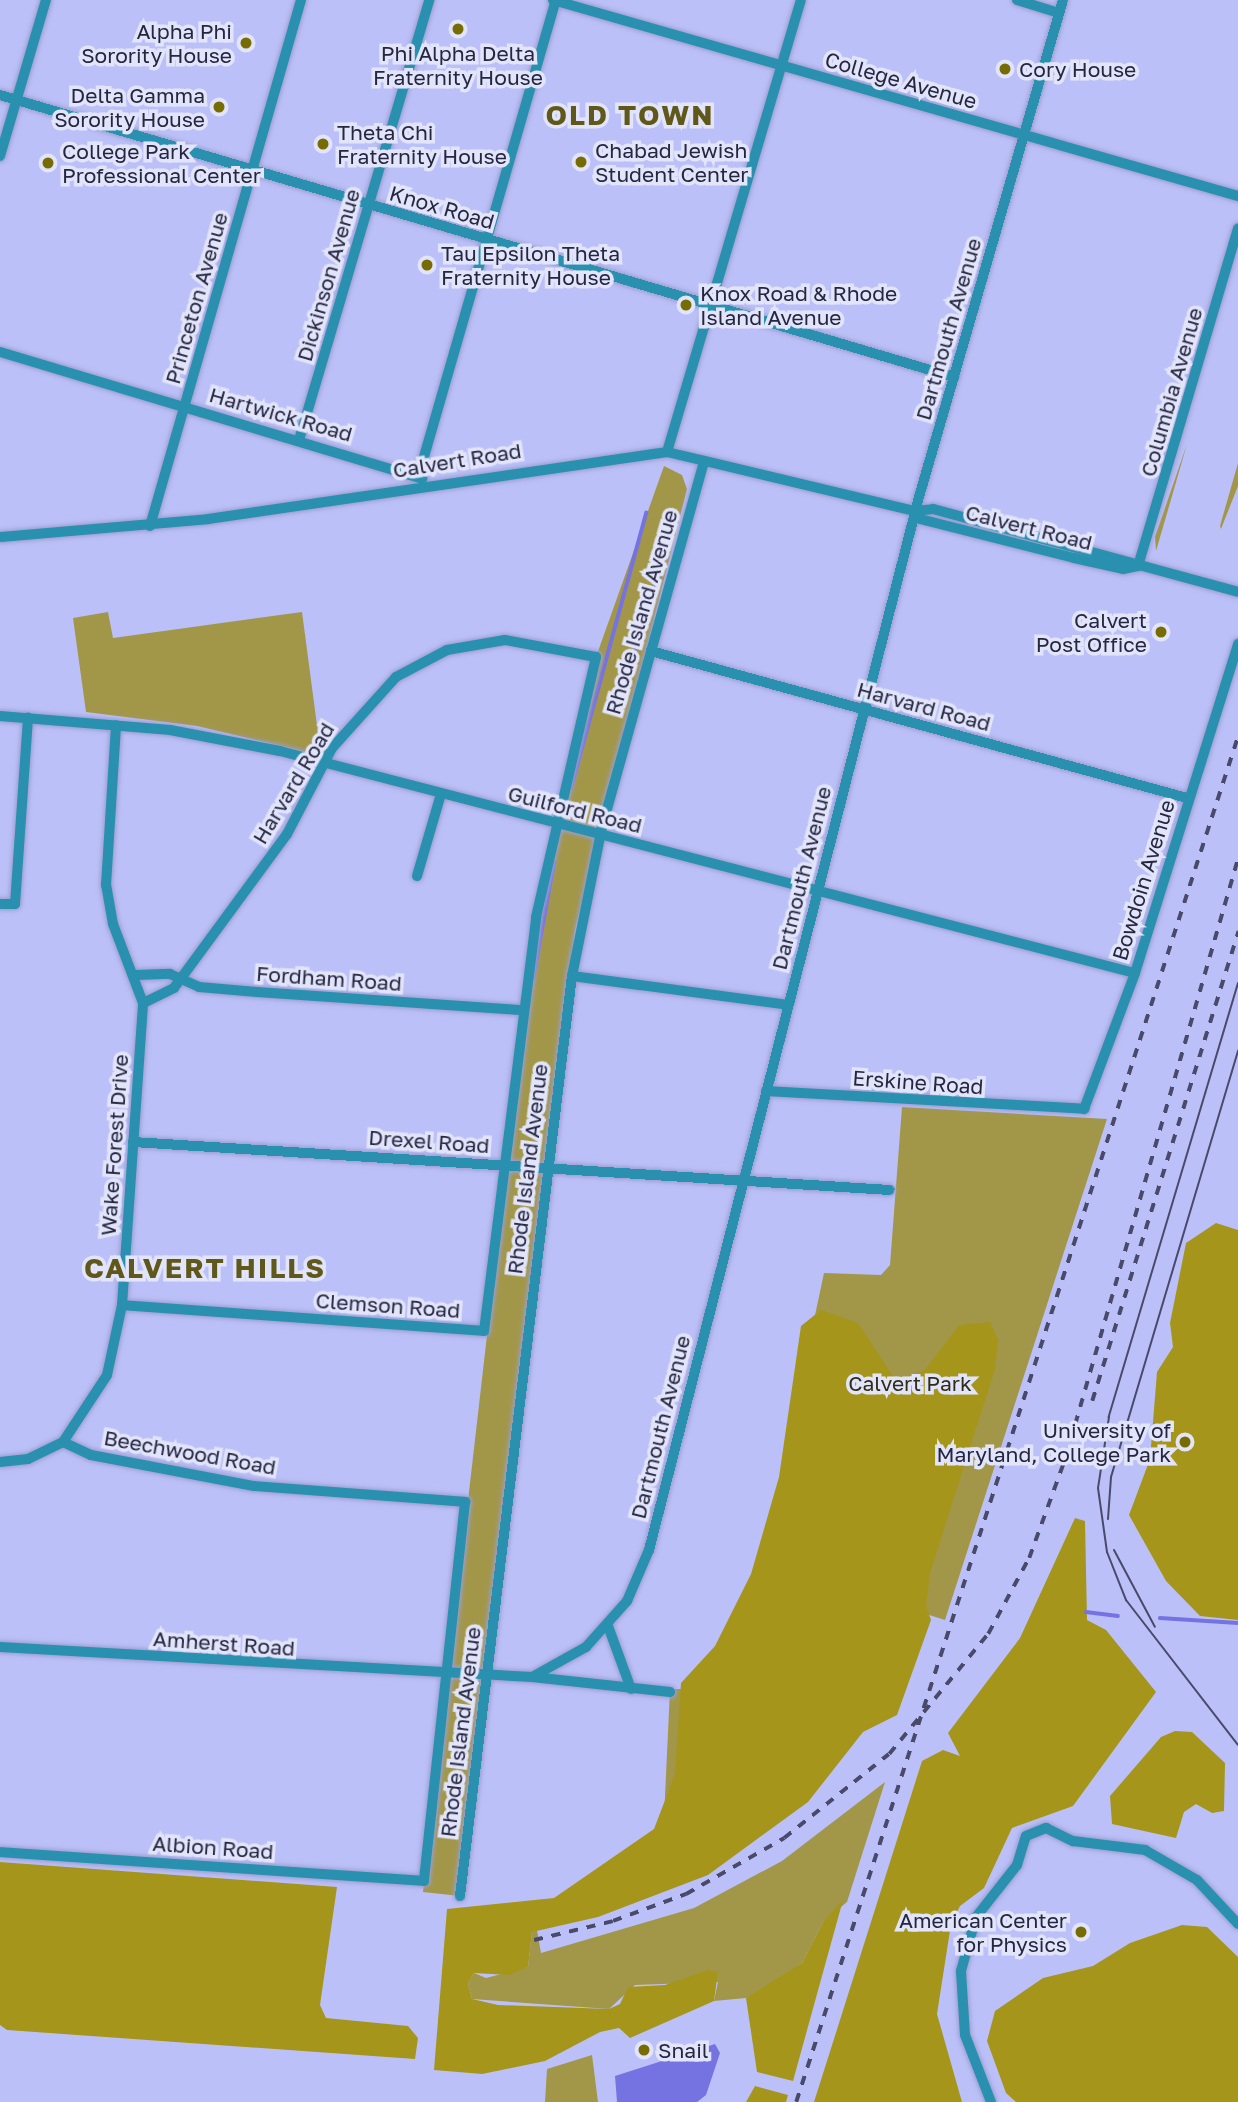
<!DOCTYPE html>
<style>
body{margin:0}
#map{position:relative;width:1238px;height:2102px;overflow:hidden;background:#bcc0f8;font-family:"Golos Text",sans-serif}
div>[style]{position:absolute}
.green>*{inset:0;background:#a29749}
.forest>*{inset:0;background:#a5951b}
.water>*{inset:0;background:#7572e2}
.stream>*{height:3.5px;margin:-1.75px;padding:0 1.75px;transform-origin:1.75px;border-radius:1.75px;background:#7572e2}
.roads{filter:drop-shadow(0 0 2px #9b9ed0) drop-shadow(0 0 2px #9b9ed0)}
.minor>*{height:10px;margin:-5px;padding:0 5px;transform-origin:5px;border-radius:5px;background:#2991af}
.tram>*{height:2px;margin:-1px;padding:0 1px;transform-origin:1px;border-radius:1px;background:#494a6b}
.rail>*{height:3.5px;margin-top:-1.75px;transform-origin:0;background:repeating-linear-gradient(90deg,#494a6b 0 9px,transparent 0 18px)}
.dots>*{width:19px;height:19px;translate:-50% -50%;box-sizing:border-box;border:4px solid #e2e4fa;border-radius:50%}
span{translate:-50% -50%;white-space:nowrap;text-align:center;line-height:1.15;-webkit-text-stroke:7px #e2e4fa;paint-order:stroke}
.poi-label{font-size:21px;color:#252640}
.right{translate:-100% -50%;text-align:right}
.left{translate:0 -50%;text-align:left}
.street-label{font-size:21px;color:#252640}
.park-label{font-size:21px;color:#312d15}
.district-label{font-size:28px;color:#60581b;font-weight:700;letter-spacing:2px}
</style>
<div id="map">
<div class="green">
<div style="clip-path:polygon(1187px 444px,1170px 503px,1156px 551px,1155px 537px)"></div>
<div style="clip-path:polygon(1238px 463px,1238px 486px,1221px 529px,1220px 526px)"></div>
<div style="clip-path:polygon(664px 466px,682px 475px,687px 489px,575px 930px,460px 1896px,423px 1892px,529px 970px,596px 657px)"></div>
<div style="clip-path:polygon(108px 612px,113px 638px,302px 612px,320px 748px,310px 753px,197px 726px,86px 712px,73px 618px)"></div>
<div style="clip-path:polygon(902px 1107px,1107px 1119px,945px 1620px,853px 1591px,664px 1818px,670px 1689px,709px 1689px,760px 1573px,824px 1273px,881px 1275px,890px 1265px)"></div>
<div style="clip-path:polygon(885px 1782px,847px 1902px,823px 1922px,802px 1963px,773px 1986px,746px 1998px,714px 2001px,718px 1982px,635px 1985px,609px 2009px,472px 1999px,468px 1983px,474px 1973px,486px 1978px,528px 1967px,532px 1932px,537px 1930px,541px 1953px,694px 1908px,782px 1861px)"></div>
<div style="clip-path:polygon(592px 2055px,598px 2102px,545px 2102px,547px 2069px)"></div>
</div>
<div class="forest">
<div style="clip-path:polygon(1216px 1223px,1238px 1230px,1238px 1620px,1200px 1616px,1166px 1581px,1129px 1515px,1150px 1459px,1157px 1372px,1173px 1347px,1170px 1323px,1186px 1243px)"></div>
<div style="clip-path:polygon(821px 1310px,858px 1323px,893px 1376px,903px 1381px,925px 1370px,959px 1325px,990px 1322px,998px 1340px,995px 1369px,930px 1573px,926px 1606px,931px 1620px,897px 1715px,863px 1732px,808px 1802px,708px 1875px,598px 1917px,532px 1932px,528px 1967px,509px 1975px,474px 1973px,468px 1983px,472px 1999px,498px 2005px,609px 2009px,620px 2004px,628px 1987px,665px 1985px,708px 1970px,718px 1972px,714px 2001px,630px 2038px,619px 2028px,600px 2032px,545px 2061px,482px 2074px,434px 2070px,447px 1909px,554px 1898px,654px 1829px,675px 1774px,681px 1683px,715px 1646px,751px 1574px,779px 1477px,801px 1326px)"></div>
<div style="clip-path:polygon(1075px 1518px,1085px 1521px,1087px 1620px,1106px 1630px,1156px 1692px,1073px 1806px,1012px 1828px,984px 1888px,960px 1906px,951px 1924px,937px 2014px,962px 2102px,814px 2102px,922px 1761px,943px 1750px,960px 1756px,948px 1733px,1020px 1638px)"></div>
<div style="clip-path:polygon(1175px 1731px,1192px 1732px,1225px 1763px,1224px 1811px,1212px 1813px,1196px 1804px,1184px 1812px,1176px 1838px,1112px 1824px,1110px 1796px,1161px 1737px)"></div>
<div style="clip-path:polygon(0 1862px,337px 1887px,320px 2005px,326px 2018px,408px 2026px,418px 2038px,415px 2059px,7px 2030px,0 2025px)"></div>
<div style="clip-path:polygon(843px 1900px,793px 2081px,757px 2072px,746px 1998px,802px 1963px,823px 1922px)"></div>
<div style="clip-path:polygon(1182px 1925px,1207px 1927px,1238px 1957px,1238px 2102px,1016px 2102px,1006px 2093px,987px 2041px,995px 2011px,1043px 1978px,1093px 1966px,1130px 1943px)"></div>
<div style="clip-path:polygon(755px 2086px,788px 2095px,786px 2102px,746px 2102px)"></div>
</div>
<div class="water">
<div style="clip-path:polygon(715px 2044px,720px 2053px,706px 2095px,697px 2102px,617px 2102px,615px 2076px)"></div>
</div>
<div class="stream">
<div style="left:616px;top:713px;width:197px;rotate:-72.6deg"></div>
<div style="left:571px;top:788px;width:285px;rotate:-74.7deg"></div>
<div style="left:533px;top:979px;width:119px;rotate:-79.8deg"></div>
<div style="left:1086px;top:1612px;width:32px;rotate:7deg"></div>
<div style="left:1160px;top:1618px;width:78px;rotate:3.7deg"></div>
</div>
<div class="roads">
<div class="minor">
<div style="left:553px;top:0;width:712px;rotate:15.97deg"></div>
<div style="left:1017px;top:0;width:44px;rotate:17.2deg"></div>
<div style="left:0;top:95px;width:995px;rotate:16.47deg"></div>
<div style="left:0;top:156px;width:163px;rotate:-73.6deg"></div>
<div style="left:0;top:352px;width:441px;rotate:16.7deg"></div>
<div style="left:299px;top:440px;width:459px;rotate:-73.5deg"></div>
<div style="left:667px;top:452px;width:471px;rotate:-73.5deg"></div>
<div style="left:419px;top:474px;width:493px;rotate:-73.9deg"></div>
<div style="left:915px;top:511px;width:9px;rotate:58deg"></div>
<div style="left:920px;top:519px;width:159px;rotate:14.2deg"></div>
<div style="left:1074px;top:558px;width:50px;rotate:12.7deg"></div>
<div style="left:1123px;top:569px;width:15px;rotate:-11deg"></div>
<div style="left:150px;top:526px;width:547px;rotate:-73.98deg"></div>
<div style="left:0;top:537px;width:209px;rotate:-4.9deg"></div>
<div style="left:208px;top:519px;width:464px;rotate:-8.3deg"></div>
<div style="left:667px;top:452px;width:255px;rotate:13.4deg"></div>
<div style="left:915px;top:511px;width:18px;rotate:-6deg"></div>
<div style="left:933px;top:509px;width:316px;rotate:15.2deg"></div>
<div style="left:1138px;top:566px;width:352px;rotate:-73.5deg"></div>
<div style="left:651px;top:651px;width:556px;rotate:15.34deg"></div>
<div style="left:0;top:716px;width:171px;rotate:4.7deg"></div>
<div style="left:170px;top:730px;width:112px;rotate:10.8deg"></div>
<div style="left:280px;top:751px;width:883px;rotate:14.56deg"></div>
<div style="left:417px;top:876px;width:85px;rotate:-73.7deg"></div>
<div style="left:0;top:904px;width:15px"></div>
<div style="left:15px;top:904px;width:187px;rotate:-86deg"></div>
<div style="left:136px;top:975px;width:34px;rotate:-2deg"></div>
<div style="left:170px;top:974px;width:32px;rotate:24deg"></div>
<div style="left:199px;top:987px;width:58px;rotate:4.9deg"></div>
<div style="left:257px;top:992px;width:267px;rotate:3.9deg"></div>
<div style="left:572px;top:976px;width:218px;rotate:7.6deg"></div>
<div style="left:766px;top:1091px;width:319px;rotate:3.2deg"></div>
<div style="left:1084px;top:1109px;width:145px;rotate:-69.4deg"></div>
<div style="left:1135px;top:973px;width:345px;rotate:-72.6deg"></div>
<div style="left:133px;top:1142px;width:758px;rotate:3.63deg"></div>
<div style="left:122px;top:1305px;width:363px;rotate:4.1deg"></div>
<div style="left:484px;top:1331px;width:417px;rotate:-82.8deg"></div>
<div style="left:536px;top:917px;width:267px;rotate:-77deg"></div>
<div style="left:596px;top:657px;width:93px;rotate:-169.4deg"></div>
<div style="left:505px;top:640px;width:59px;rotate:170.2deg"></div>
<div style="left:447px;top:650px;width:58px;rotate:152.1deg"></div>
<div style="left:396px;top:677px;width:96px;rotate:132deg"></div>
<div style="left:332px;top:748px;width:97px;rotate:117.6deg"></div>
<div style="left:287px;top:834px;width:191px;rotate:126.3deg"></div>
<div style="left:174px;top:988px;width:34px;rotate:154deg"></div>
<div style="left:63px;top:1442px;width:80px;rotate:-56.7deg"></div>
<div style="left:107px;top:1375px;width:72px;rotate:-77.9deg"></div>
<div style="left:122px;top:1305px;width:303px;rotate:-86deg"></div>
<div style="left:143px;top:1003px;width:85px;rotate:-110.8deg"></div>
<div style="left:113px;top:924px;width:40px;rotate:-100deg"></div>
<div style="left:106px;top:885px;width:160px;rotate:-86.4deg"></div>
<div style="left:0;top:1462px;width:28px;rotate:-6deg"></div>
<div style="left:28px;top:1459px;width:39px;rotate:-26deg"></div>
<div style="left:63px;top:1442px;width:31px;rotate:25deg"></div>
<div style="left:91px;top:1455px;width:166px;rotate:10.8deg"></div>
<div style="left:254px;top:1486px;width:212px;rotate:4.3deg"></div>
<div style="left:465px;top:1502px;width:381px;rotate:96.2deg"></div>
<div style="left:424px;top:1881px;width:425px;rotate:-176.1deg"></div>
<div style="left:608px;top:1626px;width:67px;rotate:69.9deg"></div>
<div style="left:0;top:1647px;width:533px;rotate:3.23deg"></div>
<div style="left:532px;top:1677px;width:62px;rotate:-29.1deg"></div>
<div style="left:586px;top:1647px;width:62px;rotate:-48.3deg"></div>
<div style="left:627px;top:1601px;width:56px;rotate:-66.7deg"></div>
<div style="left:649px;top:1550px;width:1087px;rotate:-75.62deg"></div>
<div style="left:919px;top:497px;width:517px;rotate:-73.84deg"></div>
<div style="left:532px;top:1677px;width:139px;rotate:6.2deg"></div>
<div style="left:460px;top:1896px;width:927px;rotate:-83.06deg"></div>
<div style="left:572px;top:976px;width:152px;rotate:-78.6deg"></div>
<div style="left:602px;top:827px;width:380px;rotate:-74.4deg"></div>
<div style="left:991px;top:2102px;width:72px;rotate:-111.2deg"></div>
<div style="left:965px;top:2035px;width:64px;rotate:-93.6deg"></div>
<div style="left:961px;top:1971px;width:56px;rotate:-74.5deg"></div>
<div style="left:976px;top:1917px;width:66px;rotate:-51.7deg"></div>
<div style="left:1017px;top:1865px;width:30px;rotate:-73deg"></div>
<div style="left:1026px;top:1836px;width:22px;rotate:-22deg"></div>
<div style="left:1046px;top:1828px;width:30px;rotate:26deg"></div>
<div style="left:1073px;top:1841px;width:73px;rotate:7.1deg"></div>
<div style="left:1145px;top:1850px;width:60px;rotate:30deg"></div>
<div style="left:1197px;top:1880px;width:60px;rotate:47deg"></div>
</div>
</div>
<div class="tram">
<div style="left:1238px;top:983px;width:453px;rotate:106.6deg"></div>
<div style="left:1109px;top:1417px;width:72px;rotate:98.8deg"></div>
<div style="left:1098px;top:1488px;width:65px;rotate:82deg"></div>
<div style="left:1107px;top:1552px;width:52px;rotate:68.4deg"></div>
<div style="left:1126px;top:1600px;width:183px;rotate:52.3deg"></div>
<div style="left:1108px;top:1519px;width:42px;rotate:-85.9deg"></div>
<div style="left:1111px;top:1477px;width:445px;rotate:-73.4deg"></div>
<div style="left:1114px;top:1550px;width:87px;rotate:62deg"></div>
</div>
<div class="rail">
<div style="left:1092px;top:1401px;width:492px;rotate:-72.7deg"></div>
<div style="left:534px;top:1940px;width:81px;rotate:-13.5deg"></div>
<div style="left:613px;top:1921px;width:78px;rotate:-20.3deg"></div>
<div style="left:686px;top:1894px;width:113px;rotate:-29.7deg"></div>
<div style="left:784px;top:1838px;width:134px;rotate:-38.7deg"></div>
<div style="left:889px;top:1754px;width:156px;rotate:-50.5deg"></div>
<div style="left:988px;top:1634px;width:86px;rotate:-61.7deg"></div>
<div style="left:1029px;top:1558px;width:105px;rotate:-70deg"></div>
<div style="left:1065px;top:1459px;width:625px;rotate:-73.94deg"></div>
<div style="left:796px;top:2102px;width:1436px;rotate:-72.07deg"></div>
</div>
<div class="dots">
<div style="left:458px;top:29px;background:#776b04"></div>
<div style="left:246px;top:43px;background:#776b04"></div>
<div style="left:1005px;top:69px;background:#776b04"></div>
<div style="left:219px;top:107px;background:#776b04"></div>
<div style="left:323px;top:144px;background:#776b04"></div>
<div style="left:581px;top:162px;background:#776b04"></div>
<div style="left:48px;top:163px;background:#776b04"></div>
<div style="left:427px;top:265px;background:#776b04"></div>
<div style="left:686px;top:305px;background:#776b04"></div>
<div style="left:1161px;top:632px;background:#776b04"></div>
<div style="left:1185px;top:1442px;background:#776b04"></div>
<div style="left:1081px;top:1932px;background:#776b04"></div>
<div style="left:644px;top:2050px;background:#776b04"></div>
</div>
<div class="poi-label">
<span class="right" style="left:232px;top:43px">Alpha Phi<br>Sorority House</span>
<span style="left:458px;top:65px">Phi Alpha Delta<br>Fraternity House</span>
<span class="left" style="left:1019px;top:69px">Cory House</span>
<span class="right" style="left:205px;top:107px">Delta Gamma<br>Sorority House</span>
<span class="left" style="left:337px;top:144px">Theta Chi<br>Fraternity House</span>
<span class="left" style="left:595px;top:162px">Chabad Jewish<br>Student Center</span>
<span class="left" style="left:62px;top:163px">College Park<br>Professional Center</span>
<span class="left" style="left:441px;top:265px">Tau Epsilon Theta<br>Fraternity House</span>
<span class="left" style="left:700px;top:305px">Knox Road &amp; Rhode<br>Island Avenue</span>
<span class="right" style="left:1147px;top:632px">Calvert<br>Post Office</span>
<span class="right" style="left:1171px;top:1442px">University of<br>Maryland, College Park</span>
<span class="right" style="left:1067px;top:1932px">American Center<br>for Physics</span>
<span class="left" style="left:658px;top:2050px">Snail</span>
</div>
<div class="street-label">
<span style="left:901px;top:80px;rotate:16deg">College Avenue</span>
<span style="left:442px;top:207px;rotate:16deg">Knox Road</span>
<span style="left:328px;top:275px;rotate:-74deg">Dickinson Avenue</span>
<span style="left:196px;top:298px;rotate:-74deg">Princeton Avenue</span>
<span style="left:948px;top:329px;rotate:-74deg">Dartmouth Avenue</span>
<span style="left:1171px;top:392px;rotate:-74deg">Columbia Avenue</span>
<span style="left:281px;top:414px;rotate:16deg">Hartwick Road</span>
<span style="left:457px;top:460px;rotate:-9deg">Calvert Road</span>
<span style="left:1029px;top:527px;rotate:14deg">Calvert Road</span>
<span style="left:641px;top:612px;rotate:-74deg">Rhode Island Avenue</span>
<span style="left:924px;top:706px;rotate:15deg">Harvard Road</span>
<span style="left:293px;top:783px;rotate:-59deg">Harvard Road</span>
<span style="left:575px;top:809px;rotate:14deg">Guilford Road</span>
<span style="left:801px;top:878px;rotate:-76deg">Dartmouth Avenue</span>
<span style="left:1143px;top:880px;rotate:-73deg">Bowdoin Avenue</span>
<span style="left:329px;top:978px;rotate:4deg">Fordham Road</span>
<span style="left:918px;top:1082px;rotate:4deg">Erskine Road</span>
<span style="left:429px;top:1141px;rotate:4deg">Drexel Road</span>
<span style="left:114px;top:1145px;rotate:-86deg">Wake Forest Drive</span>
<span style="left:527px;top:1169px;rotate:-83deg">Rhode Island Avenue</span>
<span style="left:388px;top:1305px;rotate:4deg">Clemson Road</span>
<span style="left:660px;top:1427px;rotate:-76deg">Dartmouth Avenue</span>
<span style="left:190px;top:1452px;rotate:10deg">Beechwood Road</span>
<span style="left:224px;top:1643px;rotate:4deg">Amherst Road</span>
<span style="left:460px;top:1732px;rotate:-83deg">Rhode Island Avenue</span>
<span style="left:213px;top:1847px;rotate:4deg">Albion Road</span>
</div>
<div class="park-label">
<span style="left:910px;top:1383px">Calvert Park</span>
</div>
<div class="district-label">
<span style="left:630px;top:115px">OLD TOWN</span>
<span style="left:205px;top:1268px">CALVERT HILLS</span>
</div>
</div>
